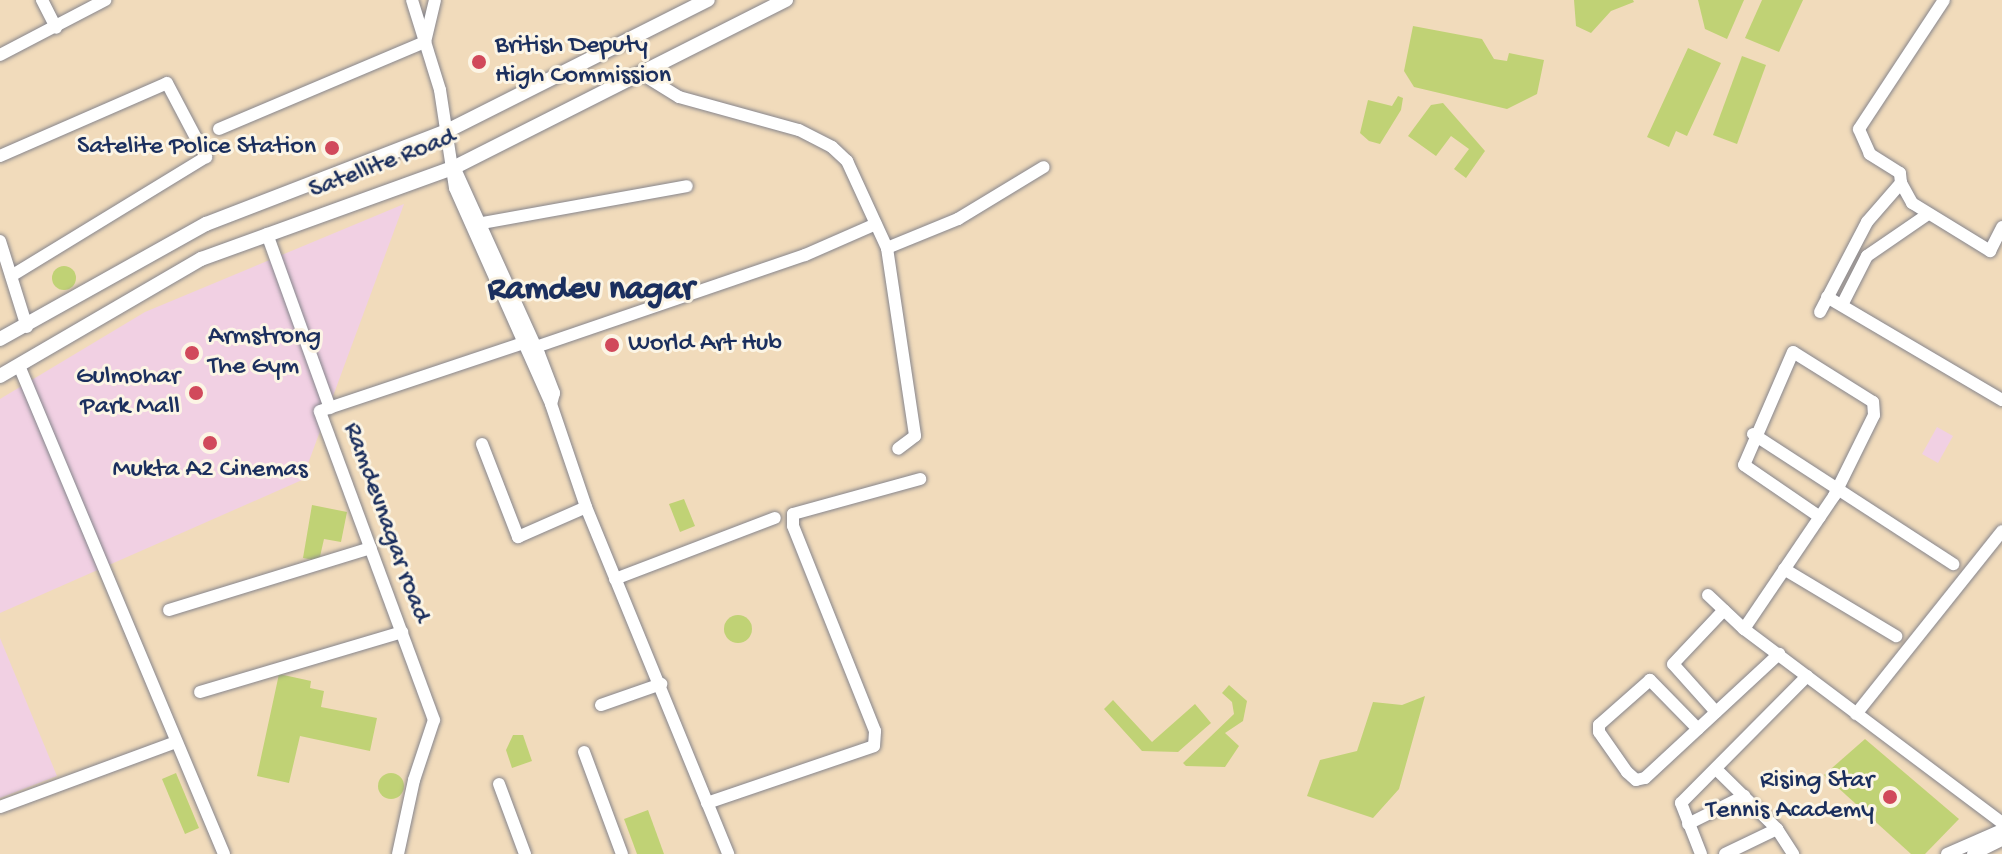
<!DOCTYPE html>
<style>
body{margin:0}
#map{position:relative;width:2002px;height:854px;overflow:hidden;background:#f1dbbb;font-family:"Gochi Hand",sans-serif}
div>[style]{position:absolute}
.built>*{inset:0;background:#f1d0e3}
.green>*{inset:0;background:#c0d275}
.round{border-radius:50%}
.roads{filter:drop-shadow(0 0 2px #86858c) drop-shadow(0 0 2px #86858c)}
.minor>*{height:12px;margin:-6px;padding:0 6px;transform-origin:6px;border-radius:6px;background:#fff}
.major>*{height:14px;margin:-7px;padding:0 7px;transform-origin:7px;border-radius:7px;background:#fff}
.dots>*{width:22px;height:22px;translate:-50% -50%;box-sizing:border-box;border:4px solid #fcf5e5;border-radius:50%}
span{translate:-50% -50%;white-space:nowrap;text-align:center;line-height:1.15;-webkit-text-stroke:6px #fcf5e5;paint-order:stroke}
.poi-label{font-size:26px;color:#1b2f5e}
.left{translate:0 -50%;text-align:left}
.right{translate:-100% -50%;text-align:right}
.street-label{font-size:26px;color:#1b2f5e}
.district-label{font-size:34px;color:#1b2f5e;font-weight:700}
</style>
<div id="map">
<div class="built">
<div style="clip-path:polygon(404px 204px,302px 480px,0 613px,0 399px,145px 312px)"></div>
<div style="clip-path:polygon(1937px 427px,1953px 436px,1938px 463px,1922px 454px)"></div>
<div style="clip-path:polygon(0 638px,57px 776px,0 798px)"></div>
</div>
<div class="green">
<div style="clip-path:polygon(1574px 0,1633px 0,1634px 2px,1611px 11px,1591px 33px,1576px 26px)"></div>
<div style="clip-path:polygon(1698px 0,1744px 0,1727px 39px,1705px 29px)"></div>
<div style="clip-path:polygon(1762px 0,1803px 0,1779px 52px,1745px 38px)"></div>
<div style="clip-path:polygon(1413px 26px,1482px 39px,1494px 59px,1507px 61px,1509px 53px,1544px 60px,1537px 94px,1507px 109px,1414px 87px,1404px 71px)"></div>
<div style="clip-path:polygon(1688px 48px,1721px 63px,1687px 136px,1676px 131px,1669px 147px,1647px 137px)"></div>
<div style="clip-path:polygon(1742px 56px,1766px 65px,1737px 144px,1713px 135px)"></div>
<div style="clip-path:polygon(1398px 96px,1403px 98px,1401px 110px,1380px 144px,1369px 141px,1360px 133px,1368px 100px,1392px 106px)"></div>
<div style="clip-path:polygon(1443px 103px,1485px 151px,1466px 178px,1454px 169px,1469px 149px,1451px 136px,1436px 156px,1408px 136px,1431px 105px)"></div>
<div class="round" style="left:52px;top:266px;width:24px;height:24px"></div>
<div style="clip-path:polygon(684px 499px,695px 526px,680px 532px,669px 504px)"></div>
<div style="clip-path:polygon(312px 505px,347px 512px,341px 542px,324px 539px,319px 561px,303px 558px)"></div>
<div class="round" style="left:724px;top:615px;width:28px;height:28px"></div>
<div style="clip-path:polygon(279px 674px,311px 681px,310px 688px,324px 691px,321px 707px,377px 718px,370px 751px,300px 736px,289px 783px,257px 776px)"></div>
<div style="clip-path:polygon(1229px 685px,1247px 701px,1243px 721px,1225px 733px,1239px 746px,1225px 767px,1186px 766px,1183px 763px,1234px 714px,1232px 702px,1222px 693px)"></div>
<div style="clip-path:polygon(1425px 696px,1399px 789px,1373px 818px,1307px 796px,1320px 760px,1357px 751px,1373px 702px,1402px 705px)"></div>
<div style="clip-path:polygon(1113px 700px,1152px 742px,1195px 704px,1211px 723px,1178px 752px,1142px 751px,1104px 709px)"></div>
<div style="clip-path:polygon(513px 735px,523px 735px,532px 761px,512px 768px,506px 750px)"></div>
<div style="clip-path:polygon(1865px 739px,1959px 819px,1925px 854px,1911px 854px,1824px 775px)"></div>
<div class="round" style="left:378px;top:773px;width:26px;height:26px"></div>
<div style="clip-path:polygon(176px 773px,199px 828px,185px 834px,162px 779px)"></div>
<div style="clip-path:polygon(648px 810px,664px 854px,637px 854px,624px 819px)"></div>
</div>
<div class="roads">
<div class="minor">
<div style="left:42px;top:0;width:31px;rotate:63deg"></div>
<div style="left:412px;top:0;width:94px;rotate:72.7deg"></div>
<div style="left:440px;top:90px;width:99px;rotate:81.3deg"></div>
<div style="left:455px;top:188px;width:236px;rotate:66deg"></div>
<div style="left:551px;top:404px;width:109px;rotate:71.2deg"></div>
<div style="left:586px;top:507px;width:375px;rotate:67.7deg"></div>
<div style="left:0;top:55px;width:119px;rotate:-27.6deg"></div>
<div style="left:640px;top:73px;width:46px;rotate:31.6deg"></div>
<div style="left:679px;top:97px;width:124px;rotate:15.4deg"></div>
<div style="left:799px;top:130px;width:37px;rotate:27deg"></div>
<div style="left:832px;top:147px;width:21px;rotate:43deg"></div>
<div style="left:847px;top:161px;width:96px;rotate:65.3deg"></div>
<div style="left:887px;top:248px;width:77px;rotate:-22.2deg"></div>
<div style="left:958px;top:219px;width:100px;rotate:-31.2deg"></div>
<div style="left:219px;top:129px;width:224px;rotate:-22.9deg"></div>
<div style="left:425px;top:42px;width:43px;rotate:-76.6deg"></div>
<div style="left:0;top:156px;width:182px;rotate:-23.6deg"></div>
<div style="left:167px;top:83px;width:84px;rotate:62.2deg"></div>
<div style="left:206px;top:157px;width:228px;rotate:148.6deg"></div>
<div style="left:455px;top:169px;width:203px;rotate:65.6deg"></div>
<div style="left:539px;top:354px;width:42px;rotate:69deg"></div>
<div style="left:554px;top:393px;width:11px;rotate:105deg"></div>
<div style="left:1901px;top:183px;width:23px;rotate:61deg"></div>
<div style="left:1912px;top:203px;width:92px;rotate:31.6deg"></div>
<div style="left:1990px;top:251px;width:27px;rotate:-63deg"></div>
<div style="left:482px;top:223px;width:208px;rotate:-10.2deg"></div>
<div style="left:267px;top:234px;width:185px;rotate:70.1deg"></div>
<div style="left:0;top:241px;width:90px;rotate:72.6deg"></div>
<div style="left:887px;top:248px;width:190px;rotate:81.5deg"></div>
<div style="left:915px;top:436px;width:21px;rotate:143deg"></div>
<div style="left:1827px;top:297px;width:203px;rotate:30.5deg"></div>
<div style="left:1842px;top:305px;width:55px;rotate:-63deg"></div>
<div style="left:1867px;top:256px;width:74px;rotate:-34.5deg"></div>
<div style="left:1820px;top:312px;width:102px;rotate:-62.4deg"></div>
<div style="left:1867px;top:222px;width:52px;rotate:-48.9deg"></div>
<div style="left:1901px;top:183px;width:10px;rotate:-96deg"></div>
<div style="left:1900px;top:173px;width:36px;rotate:-148deg"></div>
<div style="left:1870px;top:154px;width:27px;rotate:-114deg"></div>
<div style="left:1859px;top:129px;width:154px;rotate:-56.6deg"></div>
<div style="left:536px;top:347px;width:284px;rotate:-18.9deg"></div>
<div style="left:805px;top:255px;width:77px;rotate:-23.6deg"></div>
<div style="left:20px;top:368px;width:527px;rotate:67.23deg"></div>
<div style="left:1753px;top:434px;width:239px;rotate:33deg"></div>
<div style="left:482px;top:444px;width:100px;rotate:68.8deg"></div>
<div style="left:518px;top:537px;width:74px;rotate:-23.8deg"></div>
<div style="left:1784px;top:569px;width:131px;rotate:30.9deg"></div>
<div style="left:615px;top:579px;width:171px;rotate:-20.9deg"></div>
<div style="left:1708px;top:595px;width:50px;rotate:43.4deg"></div>
<div style="left:1744px;top:629px;width:323px;rotate:36.9deg"></div>
<div style="left:169px;top:610px;width:211px;rotate:-17.1deg"></div>
<div style="left:1744px;top:629px;width:161px;rotate:-55.9deg"></div>
<div style="left:1834px;top:496px;width:90px;rotate:-63.7deg"></div>
<div style="left:1874px;top:415px;width:13px;rotate:-94deg"></div>
<div style="left:1873px;top:402px;width:94px;rotate:-148deg"></div>
<div style="left:1793px;top:352px;width:123px;rotate:113.4deg"></div>
<div style="left:1744px;top:465px;width:92px;rotate:34.4deg"></div>
<div style="left:200px;top:692px;width:211px;rotate:-16.5deg"></div>
<div style="left:601px;top:705px;width:64px;rotate:-19.3deg"></div>
<div style="left:1716px;top:712px;width:64px;rotate:-131.9deg"></div>
<div style="left:1673px;top:664px;width:74px;rotate:-46.6deg"></div>
<div style="left:1856px;top:714px;width:234px;rotate:-51.4deg"></div>
<div style="left:1698px;top:729px;width:69px;rotate:-134.4deg"></div>
<div style="left:1650px;top:680px;width:68px;rotate:138.6deg"></div>
<div style="left:1599px;top:725px;width:7px;rotate:90deg"></div>
<div style="left:1599px;top:732px;width:49px;rotate:55deg"></div>
<div style="left:1627px;top:772px;width:12px;rotate:42deg"></div>
<div style="left:1636px;top:780px;width:9px;rotate:-13deg"></div>
<div style="left:1645px;top:778px;width:183px;rotate:-42.8deg"></div>
<div style="left:584px;top:752px;width:109px;rotate:69.6deg"></div>
<div style="left:1716px;top:769px;width:86px;rotate:44.5deg"></div>
<div style="left:1777px;top:829px;width:30px;rotate:57deg"></div>
<div style="left:499px;top:784px;width:75px;rotate:69.6deg"></div>
<div style="left:707px;top:803px;width:176px;rotate:-18.8deg"></div>
<div style="left:874px;top:746px;width:15px;rotate:-86deg"></div>
<div style="left:875px;top:731px;width:221px;rotate:-111.8deg"></div>
<div style="left:793px;top:526px;width:12px;rotate:-90deg"></div>
<div style="left:793px;top:514px;width:132px;rotate:-15.4deg"></div>
<div style="left:0;top:807px;width:188px;rotate:-20.3deg"></div>
<div style="left:1688px;top:824px;width:63px;rotate:-26.6deg"></div>
<div style="left:398px;top:854px;width:76px;rotate:-77.8deg"></div>
<div style="left:414px;top:780px;width:63px;rotate:-71.6deg"></div>
<div style="left:434px;top:720px;width:329px;rotate:-110.3deg"></div>
<div style="left:320px;top:411px;width:214px;rotate:-18.5deg"></div>
<div style="left:1701px;top:854px;width:55px;rotate:-111.4deg"></div>
<div style="left:1681px;top:803px;width:179px;rotate:-45.2deg"></div>
<div style="left:1725px;top:854px;width:58px;rotate:-25.7deg"></div>
<div style="left:1947px;top:854px;width:60px;rotate:-23.6deg"></div>
<div style="left:1973px;top:854px;width:32px;rotate:-26deg"></div>
</div>
<div class="major">
<div style="left:0;top:339px;width:236px;rotate:-29.2deg"></div>
<div style="left:206px;top:224px;width:258px;rotate:-21.1deg"></div>
<div style="left:447px;top:131px;width:292px;rotate:-26.7deg"></div>
<div style="left:0;top:376px;width:233px;rotate:-30.2deg"></div>
<div style="left:201px;top:259px;width:270px;rotate:-19.9deg"></div>
<div style="left:455px;top:167px;width:371px;rotate:-26.8deg"></div>
</div>
</div>
<div class="dots">
<div style="left:479px;top:62px;background:#d1495b"></div>
<div style="left:332px;top:148px;background:#d1495b"></div>
<div style="left:612px;top:345px;background:#d1495b"></div>
<div style="left:192px;top:353px;background:#d1495b"></div>
<div style="left:196px;top:393px;background:#d1495b"></div>
<div style="left:210px;top:443px;background:#d1495b"></div>
<div style="left:1890px;top:797px;background:#d1495b"></div>
</div>
<div class="poi-label">
<span class="left" style="left:495px;top:62px">British Deputy<br>High Commission</span>
<span class="right" style="left:316px;top:148px">Satelite Police Station</span>
<span class="left" style="left:208px;top:353px">Armstrong<br>The Gym</span>
<span class="left" style="left:628px;top:345px">World Art Hub</span>
<span class="right" style="left:180px;top:393px">Gulmohar<br>Park Mall</span>
<span style="left:210px;top:471px">Mukta A2 Cinemas</span>
<span class="right" style="left:1874px;top:797px">Rising Star<br>Tennis Academy</span>
</div>
<div class="street-label">
<span style="left:383px;top:165px;rotate:-21deg">Satellite Road</span>
<span style="left:385px;top:523px;rotate:70deg">Ramdevnagar road</span>
</div>
<div class="district-label">
<span style="left:591px;top:292px">Ramdev nagar</span>
</div>
</div>
